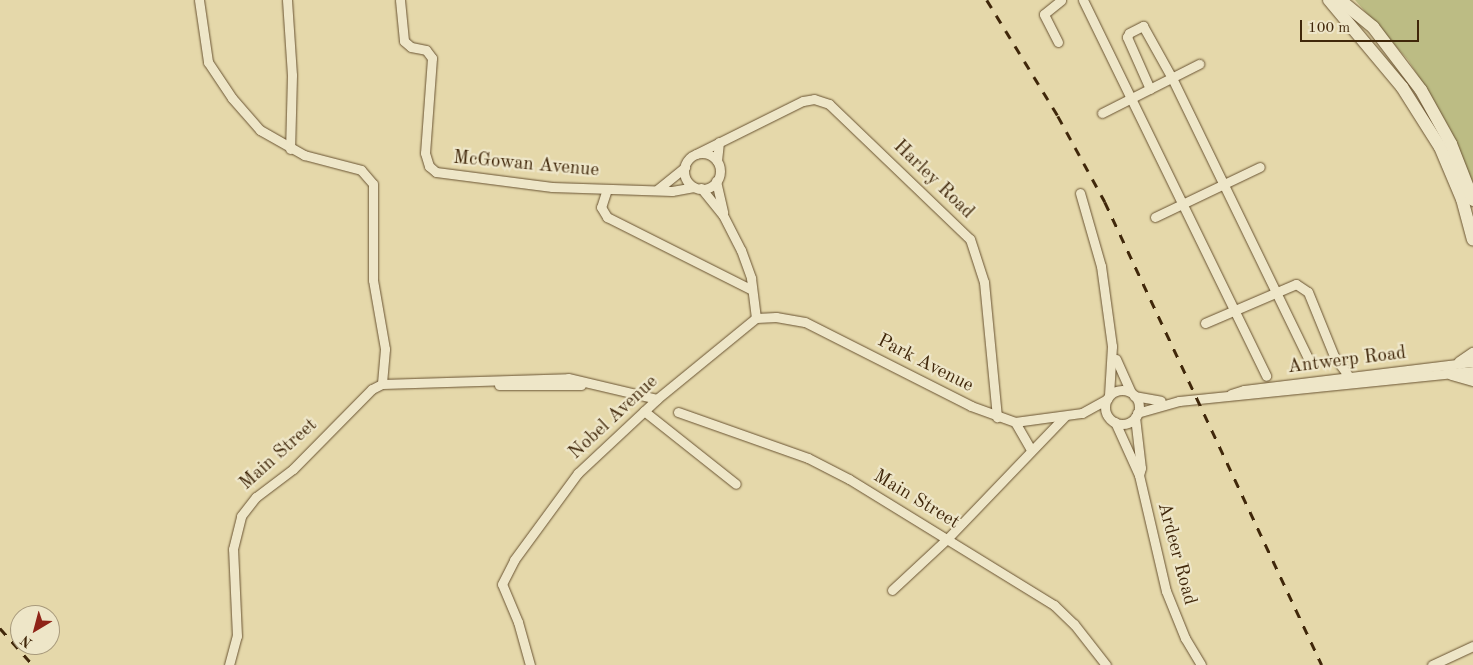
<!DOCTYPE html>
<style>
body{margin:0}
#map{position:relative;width:1473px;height:665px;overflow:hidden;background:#e5d8aa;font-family:"Old Standard TT",serif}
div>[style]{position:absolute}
.green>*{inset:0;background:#bcbc84}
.roads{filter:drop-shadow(0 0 1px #695332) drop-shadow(0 0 1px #695332)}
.street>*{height:9px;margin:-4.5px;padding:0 4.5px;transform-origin:4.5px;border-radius:4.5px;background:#eee6c8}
.street>.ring{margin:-4.5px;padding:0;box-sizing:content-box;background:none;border:9px solid #eee6c8;border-radius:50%}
.secondary>*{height:12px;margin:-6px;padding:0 6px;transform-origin:6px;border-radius:6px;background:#eee6c8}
.rail>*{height:2.5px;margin-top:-1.25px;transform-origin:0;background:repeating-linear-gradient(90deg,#40270a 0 9px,transparent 0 18px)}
span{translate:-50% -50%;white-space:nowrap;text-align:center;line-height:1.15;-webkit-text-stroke:4.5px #eee6c8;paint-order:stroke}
.street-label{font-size:19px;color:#40270a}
.north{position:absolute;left:10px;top:605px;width:50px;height:50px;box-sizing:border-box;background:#eee6c8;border:1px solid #a89a7c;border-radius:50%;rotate:217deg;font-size:14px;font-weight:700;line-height:20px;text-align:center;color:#40270a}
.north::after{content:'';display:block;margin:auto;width:18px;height:22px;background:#8f2418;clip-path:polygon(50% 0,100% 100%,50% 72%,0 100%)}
.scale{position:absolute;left:1300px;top:20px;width:119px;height:22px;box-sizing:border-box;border:2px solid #40270a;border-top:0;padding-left:6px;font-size:15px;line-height:18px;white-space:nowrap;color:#40270a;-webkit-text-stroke:4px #eee6c8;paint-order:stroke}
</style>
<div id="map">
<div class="green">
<div style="clip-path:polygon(1355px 0,1473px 0,1473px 183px,1450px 129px,1428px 91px,1408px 60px)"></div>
</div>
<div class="roads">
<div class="street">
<div style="left:199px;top:0;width:63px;rotate:81.7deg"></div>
<div style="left:208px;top:62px;width:43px;rotate:56.3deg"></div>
<div style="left:232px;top:98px;width:43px;rotate:48.8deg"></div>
<div style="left:260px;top:130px;width:51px;rotate:29.6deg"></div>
<div style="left:304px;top:155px;width:59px;rotate:14.7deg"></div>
<div style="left:361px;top:170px;width:18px;rotate:49deg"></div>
<div style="left:373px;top:184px;width:96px;rotate:90deg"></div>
<div style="left:373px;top:280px;width:70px;rotate:80.1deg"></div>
<div style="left:385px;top:349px;width:35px;rotate:95deg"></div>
<div style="left:287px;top:0;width:75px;rotate:86.2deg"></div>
<div style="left:292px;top:75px;width:74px;rotate:91.5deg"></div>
<div style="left:400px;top:0;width:41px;rotate:84.4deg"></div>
<div style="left:404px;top:41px;width:9px;rotate:41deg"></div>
<div style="left:411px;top:47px;width:15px;rotate:11deg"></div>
<div style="left:426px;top:50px;width:10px;rotate:53deg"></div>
<div style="left:432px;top:58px;width:95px;rotate:94.2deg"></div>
<div style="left:425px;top:153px;width:14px;rotate:73deg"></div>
<div style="left:429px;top:166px;width:9px;rotate:41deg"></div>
<div style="left:436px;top:172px;width:117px;rotate:7.4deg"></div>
<div style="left:552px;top:187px;width:120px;rotate:1.9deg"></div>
<div style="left:672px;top:191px;width:22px;rotate:-10deg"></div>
<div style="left:1083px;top:0;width:418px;rotate:64deg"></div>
<div style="left:1058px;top:42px;width:31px;rotate:-117deg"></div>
<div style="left:1044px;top:14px;width:22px;rotate:-39deg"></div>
<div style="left:1150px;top:89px;width:57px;rotate:-113.9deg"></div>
<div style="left:1127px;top:37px;width:4px;rotate:-63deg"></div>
<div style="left:1129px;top:33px;width:16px;rotate:-27deg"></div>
<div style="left:1143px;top:26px;width:60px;rotate:60.9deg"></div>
<div style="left:1172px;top:78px;width:314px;rotate:64.1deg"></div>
<div style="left:1102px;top:113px;width:109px;rotate:-26.8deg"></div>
<div class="ring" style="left:684px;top:153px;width:27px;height:27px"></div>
<div style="left:696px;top:154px;width:119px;rotate:-26.4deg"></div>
<div style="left:803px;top:101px;width:11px;rotate:-10deg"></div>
<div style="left:814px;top:99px;width:16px;rotate:18deg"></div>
<div style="left:829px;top:104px;width:195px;rotate:43.8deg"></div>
<div style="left:970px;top:239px;width:45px;rotate:72deg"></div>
<div style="left:984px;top:282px;width:136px;rotate:84.5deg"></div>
<div style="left:717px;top:161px;width:19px;rotate:-84deg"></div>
<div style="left:716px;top:181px;width:32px;rotate:77deg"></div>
<div style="left:701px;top:188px;width:35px;rotate:51deg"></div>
<div style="left:723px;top:215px;width:39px;rotate:63deg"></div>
<div style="left:741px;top:250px;width:30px;rotate:70deg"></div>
<div style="left:751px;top:278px;width:40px;rotate:82.9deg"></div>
<div style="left:607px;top:189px;width:19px;rotate:108deg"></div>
<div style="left:601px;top:207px;width:12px;rotate:59deg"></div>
<div style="left:607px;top:217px;width:162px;rotate:26.7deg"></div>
<div style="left:658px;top:189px;width:35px;rotate:-39deg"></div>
<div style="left:1080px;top:193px;width:76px;rotate:74deg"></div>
<div style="left:1101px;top:266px;width:81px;rotate:82.2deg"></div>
<div style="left:1112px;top:346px;width:49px;rotate:93.5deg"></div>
<div style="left:1155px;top:217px;width:116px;rotate:-25.5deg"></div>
<div style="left:756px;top:318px;width:20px;rotate:-3deg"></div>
<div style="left:776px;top:317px;width:29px;rotate:10deg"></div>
<div style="left:805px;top:322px;width:186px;rotate:26.8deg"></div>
<div style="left:971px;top:406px;width:47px;rotate:20deg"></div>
<div style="left:1015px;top:422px;width:68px;rotate:-7.7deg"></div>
<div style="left:1082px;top:413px;width:29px;rotate:-29deg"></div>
<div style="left:1205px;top:323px;width:99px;rotate:-23.2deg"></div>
<div style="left:1296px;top:284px;width:14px;rotate:34deg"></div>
<div style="left:1308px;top:292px;width:69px;rotate:67.9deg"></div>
<div style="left:1334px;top:356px;width:27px;rotate:54deg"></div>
<div style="left:1116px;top:359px;width:36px;rotate:66deg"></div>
<div style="left:499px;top:385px;width:82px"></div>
<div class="ring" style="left:1105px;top:390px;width:25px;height:25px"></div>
<div style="left:1231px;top:394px;width:14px;rotate:-17deg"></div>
<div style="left:1244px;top:390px;width:231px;rotate:-7deg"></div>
<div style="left:1134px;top:396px;width:27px;rotate:10deg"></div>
<div style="left:644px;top:411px;width:117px;rotate:38.4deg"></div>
<div style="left:678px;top:412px;width:138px;rotate:19.5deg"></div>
<div style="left:808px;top:458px;width:46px;rotate:27.1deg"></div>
<div style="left:849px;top:479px;width:241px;rotate:31.6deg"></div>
<div style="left:1054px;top:605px;width:28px;rotate:44deg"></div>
<div style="left:1074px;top:624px;width:52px;rotate:52deg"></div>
<div style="left:1137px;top:413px;width:44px;rotate:-15.9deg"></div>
<div style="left:1179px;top:401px;width:296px;rotate:-5.8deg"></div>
<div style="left:1135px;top:417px;width:51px;rotate:83.3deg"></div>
<div style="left:1141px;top:468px;width:7px;rotate:106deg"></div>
<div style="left:1015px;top:422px;width:32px;rotate:60deg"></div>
<div style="left:1115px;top:422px;width:58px;rotate:65.6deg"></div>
<div style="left:1139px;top:475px;width:119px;rotate:76.9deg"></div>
<div style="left:1166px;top:591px;width:51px;rotate:68deg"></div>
<div style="left:1185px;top:638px;width:31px;rotate:59deg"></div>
<div style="left:892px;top:590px;width:76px;rotate:-42.9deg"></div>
<div style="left:948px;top:538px;width:169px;rotate:-46.2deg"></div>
<div style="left:229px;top:665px;width:30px;rotate:-75deg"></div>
<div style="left:237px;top:636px;width:87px;rotate:-92.6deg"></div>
<div style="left:233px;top:549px;width:34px;rotate:-76deg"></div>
<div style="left:241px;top:516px;width:24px;rotate:-52deg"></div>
<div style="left:256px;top:497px;width:46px;rotate:-37.1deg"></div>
<div style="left:293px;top:469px;width:112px;rotate:-45.4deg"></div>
<div style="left:372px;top:389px;width:11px;rotate:-27deg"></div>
<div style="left:382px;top:384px;width:186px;rotate:-1.8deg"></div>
<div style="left:568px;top:378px;width:91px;rotate:13.3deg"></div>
<div style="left:530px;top:665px;width:45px;rotate:-105.6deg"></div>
<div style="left:518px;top:622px;width:41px;rotate:-112.8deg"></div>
<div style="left:502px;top:584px;width:27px;rotate:-63deg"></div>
<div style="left:514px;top:560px;width:108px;rotate:-53.7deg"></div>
<div style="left:578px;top:473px;width:108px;rotate:-43.1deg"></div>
<div style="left:657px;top:399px;width:128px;rotate:-39.3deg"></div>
<div style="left:1432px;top:665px;width:45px;rotate:-24.9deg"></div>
</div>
<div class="secondary">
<div style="left:1329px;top:0;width:114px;rotate:50deg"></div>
<div style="left:1402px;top:87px;width:71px;rotate:57.7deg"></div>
<div style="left:1440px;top:147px;width:56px;rotate:67.1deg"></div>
<div style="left:1462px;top:199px;width:42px;rotate:75deg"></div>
<div style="left:1340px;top:0;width:43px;rotate:39.3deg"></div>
<div style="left:1373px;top:27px;width:79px;rotate:52.7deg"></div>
<div style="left:1421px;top:90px;width:62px;rotate:60.9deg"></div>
<div style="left:1451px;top:144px;width:60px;rotate:68.6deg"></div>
<div style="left:1460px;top:363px;width:16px;rotate:-35deg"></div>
<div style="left:1452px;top:374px;width:22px;rotate:16deg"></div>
</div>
</div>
<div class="rail">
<div style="left:987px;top:0;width:136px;rotate:58.5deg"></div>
<div style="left:1058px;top:116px;width:98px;rotate:61.3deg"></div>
<div style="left:1105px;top:202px;width:511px;rotate:64.89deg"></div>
<div style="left:0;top:628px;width:50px;rotate:48.3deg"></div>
</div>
<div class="street-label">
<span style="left:526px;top:165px;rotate:5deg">McGowan Avenue</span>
<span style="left:933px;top:180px;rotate:44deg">Harley Road</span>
<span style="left:1347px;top:361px;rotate:-7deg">Antwerp Road</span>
<span style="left:925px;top:364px;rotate:27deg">Park Avenue</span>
<span style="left:614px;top:418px;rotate:-43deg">Nobel Avenue</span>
<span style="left:279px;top:455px;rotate:-42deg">Main Street</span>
<span style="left:916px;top:500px;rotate:31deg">Main Street</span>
<span style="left:1176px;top:554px;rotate:75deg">Ardeer Road</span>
</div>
<div class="north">N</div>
<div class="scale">100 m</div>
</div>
